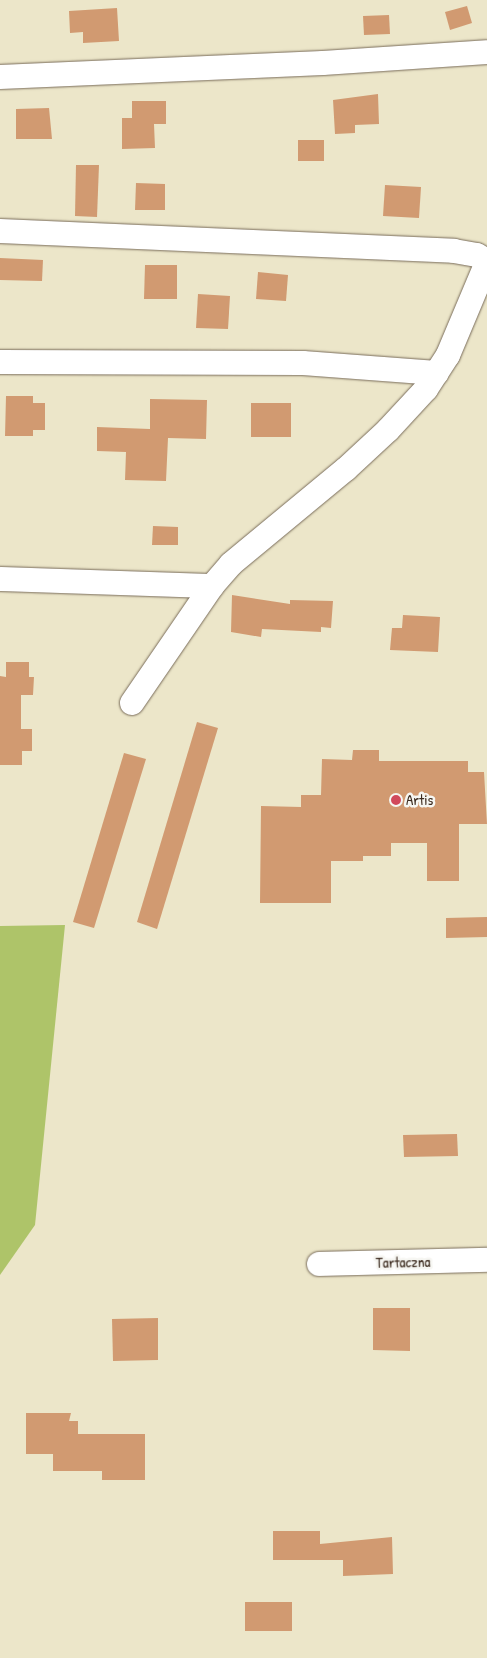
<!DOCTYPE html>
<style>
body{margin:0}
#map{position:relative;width:487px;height:1658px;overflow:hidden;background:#ece6c9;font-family:"Patrick Hand",sans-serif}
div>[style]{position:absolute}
.green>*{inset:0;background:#aec469}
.building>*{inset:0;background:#d19a71}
.roads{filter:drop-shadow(0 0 1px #796c5a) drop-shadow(0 0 1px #796c5a)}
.street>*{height:24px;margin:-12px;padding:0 12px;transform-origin:12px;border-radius:12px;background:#fff}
.dots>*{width:14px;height:14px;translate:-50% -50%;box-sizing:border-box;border:2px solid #f6f6f2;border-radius:50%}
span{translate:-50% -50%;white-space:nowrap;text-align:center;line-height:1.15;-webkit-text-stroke:5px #f6f6f2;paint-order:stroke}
.poi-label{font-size:15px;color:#3b2a1e}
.left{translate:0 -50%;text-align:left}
.street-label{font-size:15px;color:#3b2a1e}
</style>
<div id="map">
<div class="green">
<div style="clip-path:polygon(65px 925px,35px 1225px,0 1275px,0 926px)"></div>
</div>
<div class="building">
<div style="clip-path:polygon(467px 6px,472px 23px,450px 30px,445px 12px)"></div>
<div style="clip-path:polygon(117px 8px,119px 41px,83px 43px,83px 32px,70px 33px,69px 11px)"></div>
<div style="clip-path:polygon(389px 15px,390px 34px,364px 35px,363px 16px)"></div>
<div style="clip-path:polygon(378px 94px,379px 124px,355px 125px,355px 133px,335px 134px,333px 100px)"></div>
<div style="clip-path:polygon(132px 101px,166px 101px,166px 124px,154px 124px,155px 148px,122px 149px,122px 118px,132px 118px)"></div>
<div style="clip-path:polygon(49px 108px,52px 139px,16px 139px,16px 109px)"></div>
<div style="clip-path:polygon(298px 140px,324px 140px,324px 161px,298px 161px)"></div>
<div style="clip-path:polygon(76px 165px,99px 165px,97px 217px,75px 216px)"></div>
<div style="clip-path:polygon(136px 183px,165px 184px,165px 210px,135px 210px)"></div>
<div style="clip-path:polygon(385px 185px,421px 187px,419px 218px,383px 216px)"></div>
<div style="clip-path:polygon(0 258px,43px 260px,42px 281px,0 280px)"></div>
<div style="clip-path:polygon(145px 265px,177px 265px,177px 299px,144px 299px)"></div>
<div style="clip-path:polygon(258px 272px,288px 275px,286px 301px,256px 299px)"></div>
<div style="clip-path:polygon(198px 294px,230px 296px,228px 329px,196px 328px)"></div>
<div style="clip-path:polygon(6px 396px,33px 396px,33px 403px,45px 403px,45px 430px,33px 430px,33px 436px,5px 436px)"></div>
<div style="clip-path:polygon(150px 399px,207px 400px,206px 439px,168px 438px,166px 481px,125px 480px,126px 452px,97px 451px,97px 427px,150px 429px)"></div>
<div style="clip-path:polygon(251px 403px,291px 403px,291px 437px,251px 437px)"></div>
<div style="clip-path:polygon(153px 526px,178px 527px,178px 545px,152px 545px)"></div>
<div style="clip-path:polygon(232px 595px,290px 604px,290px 600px,333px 601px,331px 628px,321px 627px,321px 632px,262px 629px,261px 637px,231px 632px)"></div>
<div style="clip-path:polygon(403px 615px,440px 617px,438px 652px,390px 650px,392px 628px,402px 628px)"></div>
<div style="clip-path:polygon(6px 662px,29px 662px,29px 677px,34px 677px,33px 695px,21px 695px,21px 729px,32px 729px,32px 751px,22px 751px,22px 765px,0 765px,0 676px,6px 677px)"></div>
<div style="clip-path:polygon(197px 722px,218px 728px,157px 929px,137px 922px)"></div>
<div style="clip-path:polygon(353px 750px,379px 750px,379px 761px,468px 761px,468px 772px,484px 772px,487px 824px,459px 824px,459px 881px,427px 881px,427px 843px,391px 843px,391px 856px,363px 856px,363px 861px,331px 861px,331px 903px,260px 903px,261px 806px,301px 807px,301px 795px,321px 795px,322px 759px,352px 760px)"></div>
<div style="clip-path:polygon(124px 753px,146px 759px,94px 928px,73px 922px)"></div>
<div style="clip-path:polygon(487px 917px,487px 937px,446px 938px,446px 918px)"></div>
<div style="clip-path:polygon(457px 1134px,458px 1156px,404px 1157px,403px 1135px)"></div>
<div style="clip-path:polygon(373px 1308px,410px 1308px,410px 1351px,373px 1350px)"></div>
<div style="clip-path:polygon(158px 1318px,158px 1360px,113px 1361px,112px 1319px)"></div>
<div style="clip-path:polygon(26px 1413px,71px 1413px,69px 1421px,78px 1421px,78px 1434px,145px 1434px,145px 1480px,102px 1480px,102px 1471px,53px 1471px,53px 1454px,26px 1454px)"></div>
<div style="clip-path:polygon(273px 1531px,320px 1531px,320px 1544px,392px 1537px,393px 1574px,343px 1576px,343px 1560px,273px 1560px)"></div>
<div style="clip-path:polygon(245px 1602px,292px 1602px,292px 1631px,245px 1631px)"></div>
</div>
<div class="roads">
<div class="street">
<div style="left:0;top:77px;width:323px;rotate:-2.5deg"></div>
<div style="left:323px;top:63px;width:164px;rotate:-3.8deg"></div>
<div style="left:0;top:231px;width:454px;rotate:2.5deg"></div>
<div style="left:454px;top:251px;width:23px;rotate:10deg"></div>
<div style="left:477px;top:255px;width:12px;rotate:31deg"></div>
<div style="left:0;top:362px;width:303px;rotate:0.2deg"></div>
<div style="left:303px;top:363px;width:134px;rotate:4.3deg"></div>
<div style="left:0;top:579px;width:212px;rotate:1.9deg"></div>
<div style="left:132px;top:703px;width:142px;rotate:-55.6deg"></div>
<div style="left:212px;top:586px;width:29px;rotate:-49deg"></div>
<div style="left:231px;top:564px;width:149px;rotate:-39.6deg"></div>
<div style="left:346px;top:469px;width:57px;rotate:-42.9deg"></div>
<div style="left:388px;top:430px;width:56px;rotate:-47.2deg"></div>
<div style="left:426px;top:389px;width:40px;rotate:-57.1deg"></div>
<div style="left:448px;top:355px;width:101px;rotate:-67.2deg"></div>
<div style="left:319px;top:1264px;width:168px;rotate:-1.4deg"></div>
</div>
</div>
<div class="dots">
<div style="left:396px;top:800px;background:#d1495b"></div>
</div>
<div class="poi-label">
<span class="left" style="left:406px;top:800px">Artis</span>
</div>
<div class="street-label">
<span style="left:403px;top:1262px;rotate:-1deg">Tartaczna</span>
</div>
</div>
